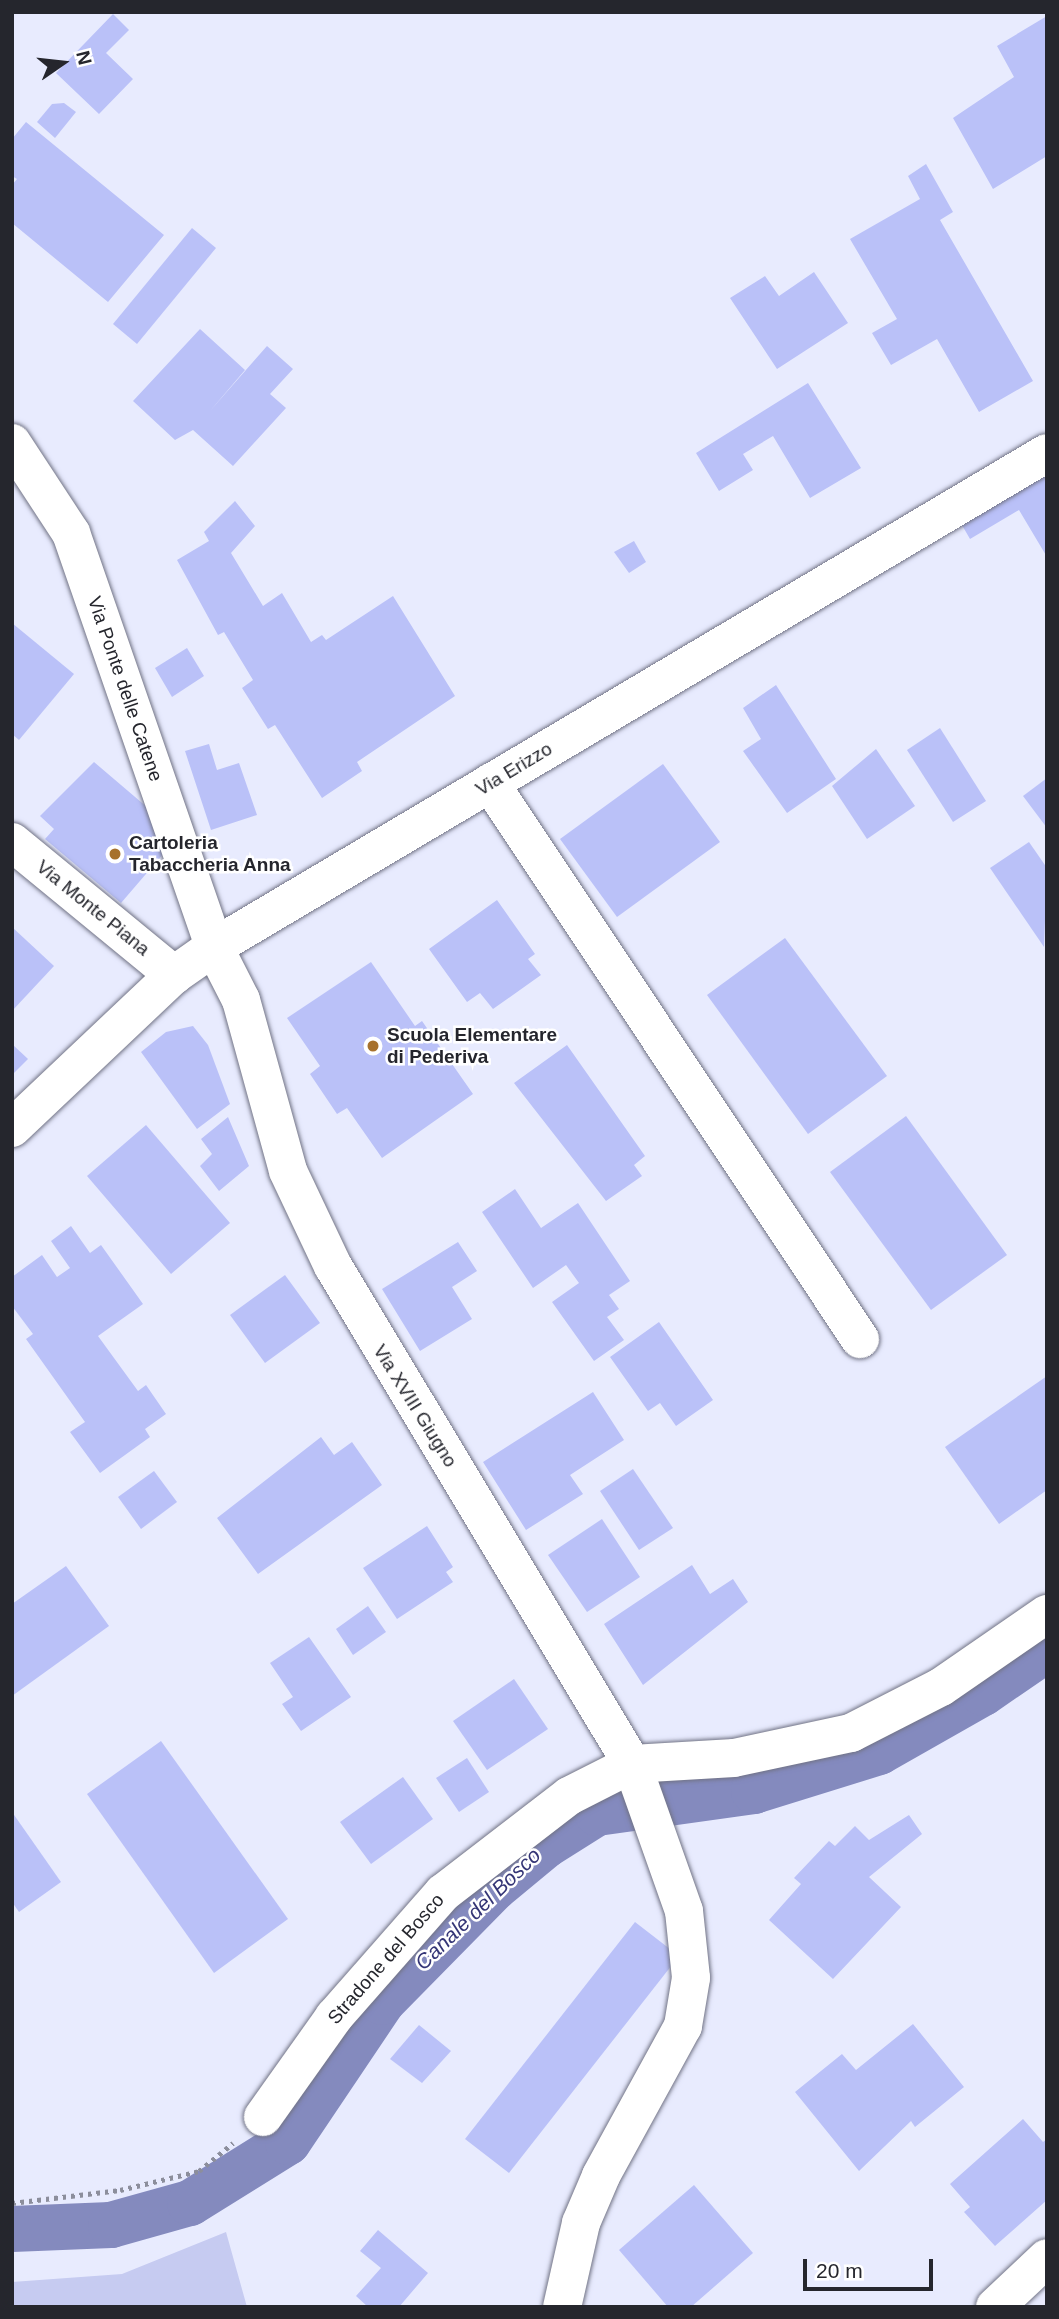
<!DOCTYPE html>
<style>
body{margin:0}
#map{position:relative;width:1059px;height:2319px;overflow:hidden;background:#e8ebfe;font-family:Arial,sans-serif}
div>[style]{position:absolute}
.green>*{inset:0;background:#c6cbf1}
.canal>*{height:46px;margin:-23px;padding:0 23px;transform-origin:23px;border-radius:23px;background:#848abe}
.building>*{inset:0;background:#bac1f8}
.path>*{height:4.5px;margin-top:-2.25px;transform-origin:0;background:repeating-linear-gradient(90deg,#8c8e9c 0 3.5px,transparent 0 8.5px)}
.roads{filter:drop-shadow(0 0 2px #717385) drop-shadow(0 0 2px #717385)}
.street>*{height:38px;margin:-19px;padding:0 19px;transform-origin:19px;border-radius:19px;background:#fff}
.secondary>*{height:38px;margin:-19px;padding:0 19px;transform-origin:19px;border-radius:19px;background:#fff}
.dots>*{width:19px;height:19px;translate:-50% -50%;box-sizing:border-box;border:4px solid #fff;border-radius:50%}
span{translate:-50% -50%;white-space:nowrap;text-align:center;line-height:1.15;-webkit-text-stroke:5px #fff;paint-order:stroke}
.street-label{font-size:19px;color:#25262d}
.poi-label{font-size:19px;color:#25262d;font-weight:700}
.left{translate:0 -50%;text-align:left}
.water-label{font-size:21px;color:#343576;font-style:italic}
.frame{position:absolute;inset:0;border:14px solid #25262d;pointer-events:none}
.north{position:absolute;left:28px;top:28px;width:70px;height:70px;-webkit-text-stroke:5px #fff;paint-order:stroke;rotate:76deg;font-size:19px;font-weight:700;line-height:28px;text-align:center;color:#25262d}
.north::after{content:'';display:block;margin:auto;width:24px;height:32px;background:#25262d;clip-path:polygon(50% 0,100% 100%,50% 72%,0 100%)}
.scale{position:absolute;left:803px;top:2259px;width:130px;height:32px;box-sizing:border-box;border:4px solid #25262d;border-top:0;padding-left:9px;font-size:21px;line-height:24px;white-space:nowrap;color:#25262d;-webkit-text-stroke:5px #fff;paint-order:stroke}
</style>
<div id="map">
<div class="green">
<div style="clip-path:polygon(226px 2232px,247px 2307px,12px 2307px,12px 2282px,122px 2274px)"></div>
</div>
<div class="canal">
<div style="left:12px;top:2229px;width:99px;rotate:-2.3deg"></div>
<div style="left:111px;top:2225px;width:82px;rotate:-15.6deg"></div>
<div style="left:190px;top:2203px;width:115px;rotate:-31.9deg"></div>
<div style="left:288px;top:2142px;width:169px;rotate:-56.1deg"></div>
<div style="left:382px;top:2002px;width:160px;rotate:-45.5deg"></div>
<div style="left:494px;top:1888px;width:67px;rotate:-39.6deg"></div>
<div style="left:546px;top:1845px;width:60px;rotate:-32.1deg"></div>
<div style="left:597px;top:1813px;width:159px;rotate:-8deg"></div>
<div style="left:754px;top:1791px;width:131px;rotate:-17.3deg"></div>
<div style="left:879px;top:1752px;width:120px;rotate:-29.6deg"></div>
<div style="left:983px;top:1693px;width:78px;rotate:-34.5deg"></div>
</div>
<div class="building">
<div style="clip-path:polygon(113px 14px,129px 30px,106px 53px,133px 79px,99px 114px,56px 73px)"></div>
<div style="clip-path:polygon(1047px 16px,1047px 156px,993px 189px,953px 118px,1014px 77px,997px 46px)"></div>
<div style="clip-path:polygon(64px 103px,76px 112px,55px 138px,37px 122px,52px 104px)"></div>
<div style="clip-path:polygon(26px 122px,164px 235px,108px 302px,12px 223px,12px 185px,17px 179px,12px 176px,12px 139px)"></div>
<div style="clip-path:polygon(926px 164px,953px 212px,940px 220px,1033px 381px,979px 412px,937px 339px,891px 365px,872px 333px,897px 319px,850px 239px,920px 199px,908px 176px)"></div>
<div style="clip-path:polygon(192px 228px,216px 248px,137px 344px,113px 324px)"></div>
<div style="clip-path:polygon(814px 272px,848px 323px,777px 369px,730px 298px,765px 276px,779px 296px)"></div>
<div style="clip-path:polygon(200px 329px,245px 370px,210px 411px,267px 346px,293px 369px,270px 394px,286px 408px,233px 466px,193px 430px,175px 440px,133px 401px)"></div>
<div style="clip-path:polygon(808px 383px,861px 468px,810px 498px,773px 436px,743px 454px,753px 470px,719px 491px,696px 453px)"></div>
<div style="clip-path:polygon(1047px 458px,1047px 557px,1019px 510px,970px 539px,955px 513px)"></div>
<div style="clip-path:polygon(235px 501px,255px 526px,231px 553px,263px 606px,282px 593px,311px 642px,322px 635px,326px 640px,393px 596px,455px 696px,357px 762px,362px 771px,322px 798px,275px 725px,268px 729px,242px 688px,253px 680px,224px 632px,218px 635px,177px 560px,209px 541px,204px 532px)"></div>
<div style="clip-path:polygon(634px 541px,646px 562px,629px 573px,614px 552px)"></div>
<div style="clip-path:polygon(12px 623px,74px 674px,19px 740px,12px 734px)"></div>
<div style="clip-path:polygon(187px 648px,204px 676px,172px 697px,155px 668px)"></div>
<div style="clip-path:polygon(776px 685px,836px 779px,787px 813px,743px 751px,761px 739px,743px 708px)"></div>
<div style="clip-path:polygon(940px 728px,986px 801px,953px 822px,907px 750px)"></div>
<div style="clip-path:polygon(209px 744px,217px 770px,239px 763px,257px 815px,211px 830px,185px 751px)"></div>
<div style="clip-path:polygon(876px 749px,915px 806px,867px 839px,832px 786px)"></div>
<div style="clip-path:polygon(94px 762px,148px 808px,164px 853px,121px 903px,45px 839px,54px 829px,40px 816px)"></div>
<div style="clip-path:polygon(663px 764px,720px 842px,617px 917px,560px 839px)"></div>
<div style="clip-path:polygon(1047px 778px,1047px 828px,1023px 796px)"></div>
<div style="clip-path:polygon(1029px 842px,1047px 868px,1044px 947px,990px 868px)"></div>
<div style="clip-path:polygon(497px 900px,535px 954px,528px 959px,541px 975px,493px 1009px,480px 993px,467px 1002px,429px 949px)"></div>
<div style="clip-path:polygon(12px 927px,54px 966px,12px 1011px)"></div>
<div style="clip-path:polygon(785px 938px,887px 1076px,808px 1134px,707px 995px)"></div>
<div style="clip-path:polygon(371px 962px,415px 1026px,422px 1021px,473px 1094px,382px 1158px,347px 1108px,337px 1114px,310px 1074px,320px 1066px,287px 1018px)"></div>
<div style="clip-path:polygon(193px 1026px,208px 1045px,230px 1104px,197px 1129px,141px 1052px,166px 1032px)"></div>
<div style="clip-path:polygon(12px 1044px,28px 1059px,12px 1075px)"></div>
<div style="clip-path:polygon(567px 1045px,645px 1156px,634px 1165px,642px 1176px,606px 1201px,514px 1083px)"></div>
<div style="clip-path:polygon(906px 1116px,1007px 1255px,931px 1310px,830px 1172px)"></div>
<div style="clip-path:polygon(228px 1117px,249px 1166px,219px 1191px,200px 1166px,212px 1154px,201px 1139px)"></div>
<div style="clip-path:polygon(146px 1125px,230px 1223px,171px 1274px,87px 1176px)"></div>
<div style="clip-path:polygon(515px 1189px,541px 1228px,578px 1203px,630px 1281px,609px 1295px,619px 1309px,607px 1317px,624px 1340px,594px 1361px,552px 1302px,579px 1283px,566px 1265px,533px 1288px,482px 1212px)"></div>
<div style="clip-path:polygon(71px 1226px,90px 1253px,101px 1245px,143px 1304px,98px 1336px,138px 1391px,146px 1385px,166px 1414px,145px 1429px,150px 1437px,100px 1473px,70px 1432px,85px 1422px,26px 1339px,33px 1334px,12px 1306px,12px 1277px,42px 1255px,57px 1277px,70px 1268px,51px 1241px)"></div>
<div style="clip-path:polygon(458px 1242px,477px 1271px,452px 1287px,472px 1319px,420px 1351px,382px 1289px)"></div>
<div style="clip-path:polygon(285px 1275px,320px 1323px,265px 1363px,230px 1315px)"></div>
<div style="clip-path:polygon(659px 1322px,713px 1400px,676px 1426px,660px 1403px,648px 1411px,610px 1357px)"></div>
<div style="clip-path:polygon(1047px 1376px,1047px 1490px,999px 1524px,945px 1447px)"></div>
<div style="clip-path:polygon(593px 1392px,624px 1440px,570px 1475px,583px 1494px,526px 1530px,483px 1462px)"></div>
<div style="clip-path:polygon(321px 1437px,334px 1455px,352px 1442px,382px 1485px,258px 1574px,217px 1518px)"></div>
<div style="clip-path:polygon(633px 1469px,673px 1528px,639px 1550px,600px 1491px)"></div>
<div style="clip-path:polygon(154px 1471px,177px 1502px,141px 1529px,118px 1497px)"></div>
<div style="clip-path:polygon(602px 1519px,640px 1577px,587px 1612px,548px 1555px)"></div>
<div style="clip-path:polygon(427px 1526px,453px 1567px,446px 1572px,453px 1582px,397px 1619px,363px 1568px)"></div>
<div style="clip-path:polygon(692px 1565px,710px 1594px,733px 1579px,748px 1602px,643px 1685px,604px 1624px)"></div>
<div style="clip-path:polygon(66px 1566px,109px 1626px,12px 1696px,12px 1604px)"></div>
<div style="clip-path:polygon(368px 1606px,386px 1632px,353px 1655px,336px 1629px)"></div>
<div style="clip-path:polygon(309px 1637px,351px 1697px,301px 1731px,282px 1704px,293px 1697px,270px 1663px)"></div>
<div style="clip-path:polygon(514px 1679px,548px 1729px,487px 1770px,453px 1721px)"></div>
<div style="clip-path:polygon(161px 1741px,288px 1919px,214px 1973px,87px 1794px)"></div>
<div style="clip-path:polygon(467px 1758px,489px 1792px,459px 1812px,436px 1778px)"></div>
<div style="clip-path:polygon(403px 1777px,433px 1819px,371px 1864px,340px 1822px)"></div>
<div style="clip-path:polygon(12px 1812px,61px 1882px,19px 1912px,12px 1902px)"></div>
<div style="clip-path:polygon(909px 1815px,922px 1834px,869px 1877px,901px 1907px,833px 1979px,769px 1920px,801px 1884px,794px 1878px,829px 1841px,835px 1846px,855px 1826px,869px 1840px)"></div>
<div style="clip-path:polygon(635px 1922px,679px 1956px,509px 2173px,465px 2139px)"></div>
<div style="clip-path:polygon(913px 2024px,964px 2087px,915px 2127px,911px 2121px,859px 2171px,795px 2092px,842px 2054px,856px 2070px)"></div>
<div style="clip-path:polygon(419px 2025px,451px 2051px,422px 2083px,390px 2059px)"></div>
<div style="clip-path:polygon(1023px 2119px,1043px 2142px,1047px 2139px,1047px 2200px,995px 2246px,964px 2212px,970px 2207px,950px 2184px)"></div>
<div style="clip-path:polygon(694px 2185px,753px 2253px,691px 2307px,668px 2307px,619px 2250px)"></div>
<div style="clip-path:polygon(378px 2230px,428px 2273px,399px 2307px,368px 2307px,356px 2296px,381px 2268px,360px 2251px)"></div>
</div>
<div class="path">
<div style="left:12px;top:2203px;width:109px;rotate:-6.9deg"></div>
<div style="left:120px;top:2190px;width:81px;rotate:-13.5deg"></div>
<div style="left:199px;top:2171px;width:44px;rotate:-39.5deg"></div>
</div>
<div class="roads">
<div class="street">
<div style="left:12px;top:443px;width:108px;rotate:56.8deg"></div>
<div style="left:71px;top:533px;width:438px;rotate:70.9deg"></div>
<div style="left:490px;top:783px;width:668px;rotate:56.36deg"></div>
<div style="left:12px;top:842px;width:210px;rotate:39.4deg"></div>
<div style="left:263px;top:2117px;width:123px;rotate:-54.6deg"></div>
<div style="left:334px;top:2017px;width:165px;rotate:-48.7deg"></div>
<div style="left:443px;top:1893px;width:159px;rotate:-37.6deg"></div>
<div style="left:569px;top:1796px;width:71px;rotate:-26.9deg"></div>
<div style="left:632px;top:1764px;width:102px;rotate:-3.4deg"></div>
<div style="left:734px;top:1758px;width:120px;rotate:-12.1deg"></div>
<div style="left:851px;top:1733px;width:101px;rotate:-27.1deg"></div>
<div style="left:941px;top:1687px;width:129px;rotate:-34.6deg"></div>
<div style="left:995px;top:2307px;width:71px;rotate:-43.3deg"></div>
</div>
<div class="secondary">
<div style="left:214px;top:947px;width:59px;rotate:63deg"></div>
<div style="left:241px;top:1000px;width:177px;rotate:74.6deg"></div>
<div style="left:288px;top:1171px;width:105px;rotate:64.7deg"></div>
<div style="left:333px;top:1266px;width:581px;rotate:59.02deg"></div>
<div style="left:632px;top:1764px;width:156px;rotate:70.5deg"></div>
<div style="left:684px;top:1911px;width:67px;rotate:84deg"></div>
<div style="left:691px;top:1978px;width:49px;rotate:99.5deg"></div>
<div style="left:683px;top:2026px;width:171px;rotate:118.7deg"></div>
<div style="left:601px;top:2176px;width:51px;rotate:113.1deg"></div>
<div style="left:581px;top:2223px;width:86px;rotate:102.7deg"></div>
<div style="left:12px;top:1128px;width:223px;rotate:-43.4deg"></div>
<div style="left:174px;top:975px;width:49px;rotate:-35deg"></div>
<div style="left:214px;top:947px;width:968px;rotate:-30.67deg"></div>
</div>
</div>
<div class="dots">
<div style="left:115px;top:854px;background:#a7712c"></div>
<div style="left:373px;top:1046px;background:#a7712c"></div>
</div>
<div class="street-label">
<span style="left:125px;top:689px;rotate:71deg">Via Ponte delle Catene</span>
<span style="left:514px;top:769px;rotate:-31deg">Via Erizzo</span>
<span style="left:93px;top:908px;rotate:39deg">Via Monte Piana</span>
<span style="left:415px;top:1406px;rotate:58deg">Via XVIII Giugno</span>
<span style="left:386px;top:1959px;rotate:-49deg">Stradone del Bosco</span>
</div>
<div class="poi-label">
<span class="left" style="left:129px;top:854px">Cartoleria<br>Tabaccheria Anna</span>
<span class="left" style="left:387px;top:1046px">Scuola Elementare<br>di Pederiva</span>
</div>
<div class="water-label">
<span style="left:478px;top:1909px;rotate:-44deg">Canale del Bosco</span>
</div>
<div class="frame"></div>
<div class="north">N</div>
<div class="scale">20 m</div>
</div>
